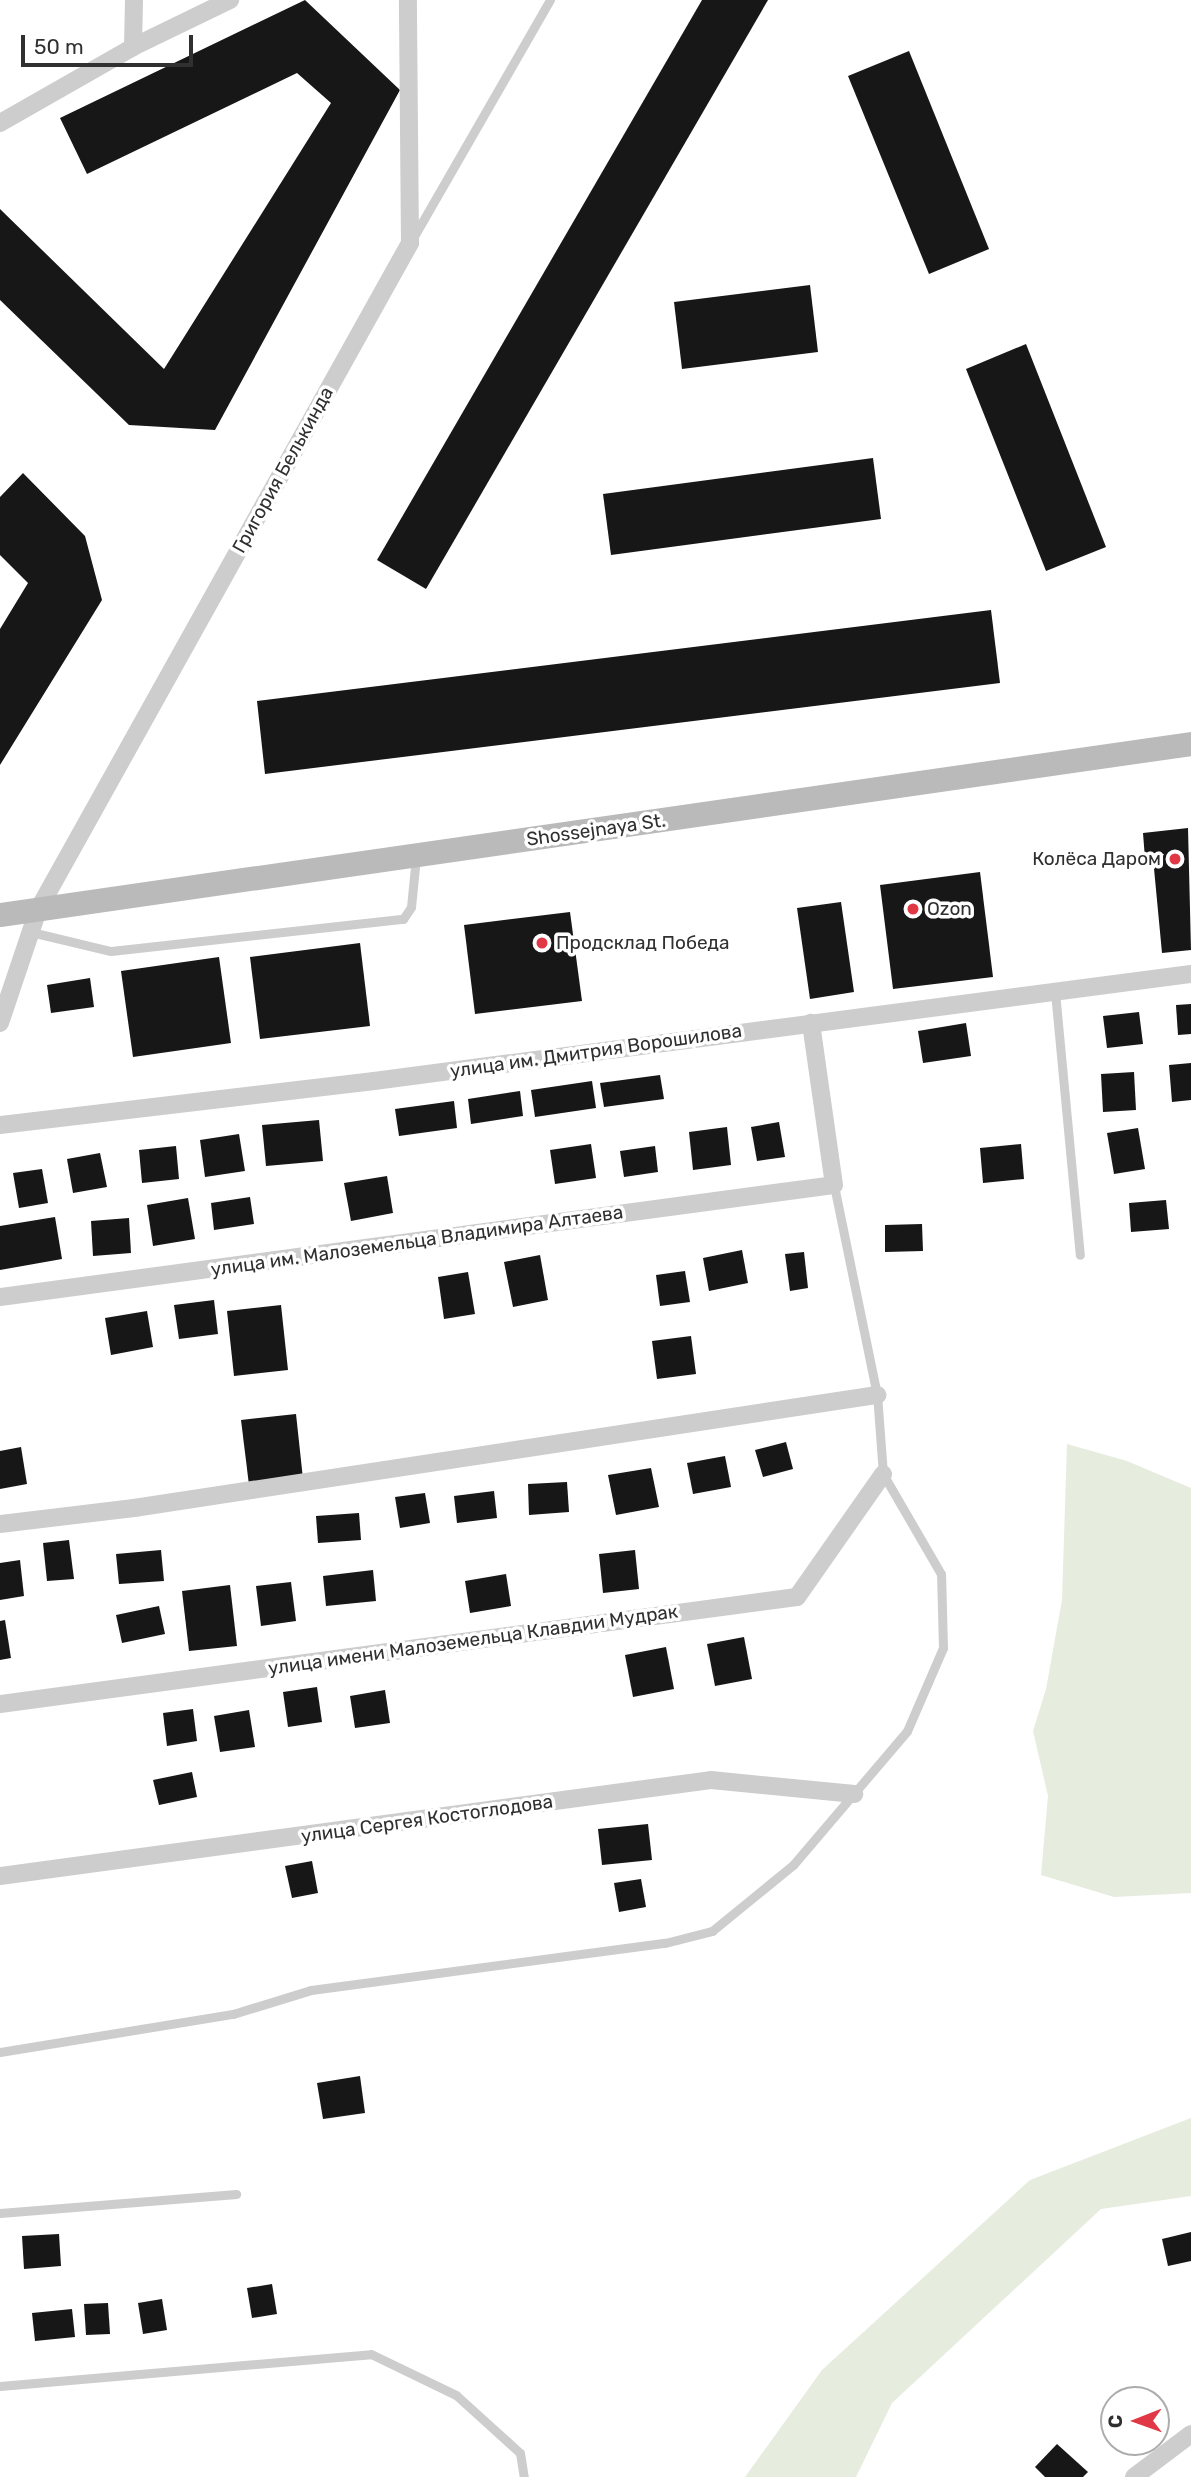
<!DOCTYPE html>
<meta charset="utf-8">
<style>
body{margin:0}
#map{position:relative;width:1191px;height:2477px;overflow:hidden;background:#fff;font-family:Rubik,sans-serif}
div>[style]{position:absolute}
.green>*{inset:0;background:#e6ecde}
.building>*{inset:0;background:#171717}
.lane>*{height:9px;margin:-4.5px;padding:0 4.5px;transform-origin:4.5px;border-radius:4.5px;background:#cdcdcd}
.street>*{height:18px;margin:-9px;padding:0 9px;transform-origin:9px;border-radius:9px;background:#cdcdcd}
.secondary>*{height:24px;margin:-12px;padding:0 12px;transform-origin:12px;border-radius:12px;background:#bababa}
.dots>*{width:19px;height:19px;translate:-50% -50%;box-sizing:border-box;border:4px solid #fff;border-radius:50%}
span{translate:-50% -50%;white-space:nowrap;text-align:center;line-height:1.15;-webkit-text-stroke:7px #fff;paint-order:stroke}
.street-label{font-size:19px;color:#303030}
.poi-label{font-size:19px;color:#303030}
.right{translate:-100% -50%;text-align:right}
.left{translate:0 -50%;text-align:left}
.north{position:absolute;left:1100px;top:2386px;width:70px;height:70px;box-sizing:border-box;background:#fff;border:2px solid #acacac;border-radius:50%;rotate:269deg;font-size:19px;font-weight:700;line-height:28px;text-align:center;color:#303030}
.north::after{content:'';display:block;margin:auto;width:24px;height:32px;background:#e03844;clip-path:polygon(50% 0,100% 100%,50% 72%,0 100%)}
.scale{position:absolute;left:21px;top:35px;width:172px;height:32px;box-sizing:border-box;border:4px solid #303030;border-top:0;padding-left:9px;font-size:21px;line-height:24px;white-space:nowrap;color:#303030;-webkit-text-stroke:5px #fff;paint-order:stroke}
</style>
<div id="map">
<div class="green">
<div style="clip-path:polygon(1067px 1444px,1127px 1461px,1191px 1488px,1191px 1893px,1114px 1897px,1041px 1875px,1048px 1796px,1033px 1731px,1046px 1689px,1062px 1600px)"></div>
<div style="clip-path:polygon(1191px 2118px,1191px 2196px,1101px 2209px,892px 2403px,856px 2477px,745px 2477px,822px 2370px,1030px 2180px)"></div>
</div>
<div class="building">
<div style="clip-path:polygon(305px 0,400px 90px,215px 430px,129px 425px,0 300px,0 209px,164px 369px,331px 103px,297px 73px,87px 174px,60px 118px)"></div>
<div style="clip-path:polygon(702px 0,768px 0,426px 589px,377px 560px)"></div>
<div style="clip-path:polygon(909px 51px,989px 249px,929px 274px,848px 76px)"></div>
<div style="clip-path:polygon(810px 285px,818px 352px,682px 369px,674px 302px)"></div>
<div style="clip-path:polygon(1026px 344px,1106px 547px,1046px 571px,966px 369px)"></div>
<div style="clip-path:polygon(873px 458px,881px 519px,611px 555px,603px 494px)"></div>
<div style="clip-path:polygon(23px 473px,85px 536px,102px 600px,0 765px,0 629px,28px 583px,0 555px,0 497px)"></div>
<div style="clip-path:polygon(991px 610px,1000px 683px,265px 774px,257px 701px)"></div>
<div style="clip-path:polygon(1188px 828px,1191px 950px,1162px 953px,1153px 858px,1145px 859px,1143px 833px)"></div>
<div style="clip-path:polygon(980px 872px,993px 977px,893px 989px,880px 885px)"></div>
<div style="clip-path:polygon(841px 902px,854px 992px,810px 999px,797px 908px)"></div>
<div style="clip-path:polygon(570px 912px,582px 1001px,475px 1014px,464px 925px)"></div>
<div style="clip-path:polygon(360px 943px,370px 1026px,260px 1039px,250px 957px)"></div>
<div style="clip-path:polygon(219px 957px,231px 1043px,133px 1057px,121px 971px)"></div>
<div style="clip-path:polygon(90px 978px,94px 1007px,51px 1013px,47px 985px)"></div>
<div style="clip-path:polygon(1191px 1004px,1191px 1034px,1178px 1035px,1176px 1005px)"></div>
<div style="clip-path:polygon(1139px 1012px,1143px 1044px,1107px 1048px,1103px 1016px)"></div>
<div style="clip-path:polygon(966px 1023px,971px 1056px,923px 1063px,918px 1031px)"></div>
<div style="clip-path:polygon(1191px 1063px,1191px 1100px,1172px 1102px,1169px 1065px)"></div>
<div style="clip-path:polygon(1134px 1072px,1136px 1110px,1103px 1112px,1101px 1074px)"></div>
<div style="clip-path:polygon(660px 1075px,664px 1099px,604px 1107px,600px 1083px)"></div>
<div style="clip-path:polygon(592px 1081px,596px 1108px,535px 1117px,531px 1090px)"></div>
<div style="clip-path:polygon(520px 1091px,523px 1116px,471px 1124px,468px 1099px)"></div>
<div style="clip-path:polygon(454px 1101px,457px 1128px,399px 1136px,395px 1109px)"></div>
<div style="clip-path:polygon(319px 1120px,323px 1161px,266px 1166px,262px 1125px)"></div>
<div style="clip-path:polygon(779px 1122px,785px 1157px,757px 1161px,751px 1127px)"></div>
<div style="clip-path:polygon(727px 1127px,731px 1165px,693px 1170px,689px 1132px)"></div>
<div style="clip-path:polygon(1138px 1128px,1145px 1169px,1114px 1174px,1107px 1133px)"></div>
<div style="clip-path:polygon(239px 1134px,245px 1171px,205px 1177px,200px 1140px)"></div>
<div style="clip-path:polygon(591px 1144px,596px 1178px,555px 1184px,550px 1150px)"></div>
<div style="clip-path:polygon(1021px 1144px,1024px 1179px,983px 1183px,980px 1148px)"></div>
<div style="clip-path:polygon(176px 1146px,179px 1179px,142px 1183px,139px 1150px)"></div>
<div style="clip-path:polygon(655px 1146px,658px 1172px,624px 1177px,620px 1151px)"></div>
<div style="clip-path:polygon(100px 1153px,107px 1187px,73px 1193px,67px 1159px)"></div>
<div style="clip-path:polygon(42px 1169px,48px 1203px,19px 1208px,13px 1173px)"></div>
<div style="clip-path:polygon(387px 1176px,393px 1213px,351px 1221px,344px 1183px)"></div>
<div style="clip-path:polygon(250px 1197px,254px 1224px,214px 1230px,211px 1203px)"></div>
<div style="clip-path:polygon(188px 1198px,195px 1239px,153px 1246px,147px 1205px)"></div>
<div style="clip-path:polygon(1166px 1200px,1169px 1229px,1131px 1232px,1129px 1203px)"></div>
<div style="clip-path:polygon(55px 1217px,62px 1259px,0 1270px,0 1226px)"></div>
<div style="clip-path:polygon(129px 1218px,131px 1253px,93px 1256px,91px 1221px)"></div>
<div style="clip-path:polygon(922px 1224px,923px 1251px,885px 1252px,885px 1225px)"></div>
<div style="clip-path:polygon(742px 1250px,748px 1283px,709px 1291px,703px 1258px)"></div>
<div style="clip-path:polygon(804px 1252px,808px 1288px,790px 1291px,785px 1254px)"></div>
<div style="clip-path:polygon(540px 1255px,548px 1300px,513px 1307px,504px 1262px)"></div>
<div style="clip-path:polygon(685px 1271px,690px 1302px,660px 1306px,656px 1275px)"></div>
<div style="clip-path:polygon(468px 1272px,475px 1314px,444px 1319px,438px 1277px)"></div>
<div style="clip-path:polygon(214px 1300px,218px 1334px,179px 1339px,174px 1305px)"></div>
<div style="clip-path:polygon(281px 1305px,288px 1370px,234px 1376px,227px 1311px)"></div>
<div style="clip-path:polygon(147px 1311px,153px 1347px,111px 1355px,105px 1318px)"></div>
<div style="clip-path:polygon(691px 1336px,696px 1374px,657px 1379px,652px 1341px)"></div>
<div style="clip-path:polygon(296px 1414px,303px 1479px,249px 1485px,241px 1420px)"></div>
<div style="clip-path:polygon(786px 1442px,793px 1469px,763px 1477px,755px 1450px)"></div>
<div style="clip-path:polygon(21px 1447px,27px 1484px,0 1489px,0 1451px)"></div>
<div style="clip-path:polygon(725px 1456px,731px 1487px,693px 1494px,687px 1463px)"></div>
<div style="clip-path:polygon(651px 1468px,659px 1507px,616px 1515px,608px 1475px)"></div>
<div style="clip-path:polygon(567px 1482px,569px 1512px,529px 1515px,528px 1484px)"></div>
<div style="clip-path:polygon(494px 1491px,497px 1518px,457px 1523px,454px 1496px)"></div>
<div style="clip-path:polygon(425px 1493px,430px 1523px,400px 1528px,395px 1497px)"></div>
<div style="clip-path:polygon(359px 1513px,361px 1540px,318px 1543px,316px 1516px)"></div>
<div style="clip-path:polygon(69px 1540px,74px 1579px,47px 1581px,43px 1543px)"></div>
<div style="clip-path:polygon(161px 1550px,164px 1581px,119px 1584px,116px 1554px)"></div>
<div style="clip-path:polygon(635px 1550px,639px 1589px,603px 1593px,599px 1554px)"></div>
<div style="clip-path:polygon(20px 1560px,24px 1596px,0 1600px,0 1563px)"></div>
<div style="clip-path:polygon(373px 1570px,376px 1601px,326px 1606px,323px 1576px)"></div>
<div style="clip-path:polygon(506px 1574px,511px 1606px,470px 1613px,465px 1581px)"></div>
<div style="clip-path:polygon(291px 1582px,296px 1621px,261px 1626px,256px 1586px)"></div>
<div style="clip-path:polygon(230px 1585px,237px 1646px,189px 1651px,182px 1591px)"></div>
<div style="clip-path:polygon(159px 1606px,165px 1634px,122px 1643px,116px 1615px)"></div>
<div style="clip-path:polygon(5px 1620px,11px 1658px,0 1660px,0 1621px)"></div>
<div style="clip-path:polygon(744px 1637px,752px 1679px,715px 1686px,707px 1644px)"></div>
<div style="clip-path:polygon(666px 1647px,674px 1689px,633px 1697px,625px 1655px)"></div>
<div style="clip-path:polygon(317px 1687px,322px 1722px,288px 1727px,283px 1692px)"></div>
<div style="clip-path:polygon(385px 1690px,390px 1723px,355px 1728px,350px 1696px)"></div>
<div style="clip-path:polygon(193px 1709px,197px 1741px,167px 1746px,163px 1713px)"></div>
<div style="clip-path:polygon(249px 1710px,255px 1747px,220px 1752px,214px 1716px)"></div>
<div style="clip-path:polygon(192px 1772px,197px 1797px,159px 1805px,153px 1780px)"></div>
<div style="clip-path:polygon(648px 1824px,652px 1860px,602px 1865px,598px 1829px)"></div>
<div style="clip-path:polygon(312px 1861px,318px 1893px,292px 1898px,285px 1866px)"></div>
<div style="clip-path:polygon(641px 1879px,646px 1907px,619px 1912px,614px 1883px)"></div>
<div style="clip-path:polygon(360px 2076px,365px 2113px,323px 2119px,317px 2083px)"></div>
<div style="clip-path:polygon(1191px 2232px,1191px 2261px,1168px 2266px,1162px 2239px)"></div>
<div style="clip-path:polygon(59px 2234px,61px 2266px,24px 2269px,22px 2236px)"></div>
<div style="clip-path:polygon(272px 2284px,277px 2314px,252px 2318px,247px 2288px)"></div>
<div style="clip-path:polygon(162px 2299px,167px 2330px,143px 2334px,138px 2303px)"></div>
<div style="clip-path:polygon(108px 2303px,110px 2334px,86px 2335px,84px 2304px)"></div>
<div style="clip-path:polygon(72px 2309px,75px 2337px,35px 2341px,32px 2313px)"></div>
<div style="clip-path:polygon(1057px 2444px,1088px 2472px,1083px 2477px,1045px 2477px,1035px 2467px)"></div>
</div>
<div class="lane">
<div style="left:413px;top:238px;width:275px;rotate:-60.1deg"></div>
<div style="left:31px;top:932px;width:82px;rotate:13.4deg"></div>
<div style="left:111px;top:951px;width:294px;rotate:-6.3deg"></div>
<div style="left:403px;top:919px;width:14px;rotate:-56deg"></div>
<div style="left:411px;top:907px;width:50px;rotate:-84.3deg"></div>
<div style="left:1055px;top:992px;width:264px;rotate:84.6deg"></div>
<div style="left:0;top:2052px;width:236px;rotate:-9.3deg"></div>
<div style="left:233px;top:2014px;width:82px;rotate:-17.1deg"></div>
<div style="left:311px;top:1990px;width:357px;rotate:-7.6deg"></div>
<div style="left:665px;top:1943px;width:49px;rotate:-14.3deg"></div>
<div style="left:712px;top:1931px;width:104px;rotate:-39.2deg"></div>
<div style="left:793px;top:1865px;width:176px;rotate:-49.6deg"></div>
<div style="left:907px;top:1731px;width:90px;rotate:-66.6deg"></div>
<div style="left:943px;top:1648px;width:74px;rotate:-91.5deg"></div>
<div style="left:941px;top:1574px;width:116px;rotate:-120.1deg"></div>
<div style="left:883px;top:1474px;width:79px;rotate:-94.3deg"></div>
<div style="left:877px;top:1395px;width:214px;rotate:-101.6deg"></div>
<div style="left:0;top:2213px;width:237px;rotate:-4.6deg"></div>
<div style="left:0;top:2386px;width:372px;rotate:-4.9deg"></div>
<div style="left:371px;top:2354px;width:94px;rotate:25.8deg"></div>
<div style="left:456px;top:2395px;width:86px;rotate:42.2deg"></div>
<div style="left:520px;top:2453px;width:24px;rotate:81deg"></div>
</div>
<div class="street">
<div style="left:133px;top:47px;width:47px;rotate:-88.8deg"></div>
<div style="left:0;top:123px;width:153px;rotate:-29.7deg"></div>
<div style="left:133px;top:47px;width:108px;rotate:-25.9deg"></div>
<div style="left:0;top:1023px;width:119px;rotate:-71.4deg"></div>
<div style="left:38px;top:910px;width:764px;rotate:-60.85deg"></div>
<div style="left:410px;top:243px;width:243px;rotate:-90.5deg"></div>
<div style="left:0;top:1125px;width:377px;rotate:-6.7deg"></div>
<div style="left:374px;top:1081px;width:824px;rotate:-7.46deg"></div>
<div style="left:0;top:1297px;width:841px;rotate:-7.65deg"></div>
<div style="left:834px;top:1185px;width:164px;rotate:-98.1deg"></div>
<div style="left:0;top:1524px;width:135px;rotate:-6.8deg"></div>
<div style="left:134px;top:1508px;width:752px;rotate:-8.65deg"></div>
<div style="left:0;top:1704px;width:804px;rotate:-7.65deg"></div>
<div style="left:797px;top:1597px;width:150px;rotate:-55deg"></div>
<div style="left:0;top:1876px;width:717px;rotate:-7.69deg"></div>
<div style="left:711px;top:1780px;width:144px;rotate:5.6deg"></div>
<div style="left:1134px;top:2477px;width:71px;rotate:-37deg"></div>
</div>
<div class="secondary">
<div style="left:0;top:915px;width:1203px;rotate:-8.17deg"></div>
</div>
<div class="dots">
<div style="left:1175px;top:859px;background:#e03844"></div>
<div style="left:913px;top:909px;background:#e03844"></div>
<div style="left:542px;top:943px;background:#e03844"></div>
</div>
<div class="street-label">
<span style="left:283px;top:470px;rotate:-61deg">Григория Белькинда</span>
<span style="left:596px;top:830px;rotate:-8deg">Shossejnaya St.</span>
<span style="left:596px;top:1051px;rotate:-8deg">улица им. Дмитрия Ворошилова</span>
<span style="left:417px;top:1241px;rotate:-8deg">улица им. Малоземельца Владимира Алтаева</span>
<span style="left:473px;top:1640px;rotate:-8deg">улица имени Малоземельца Клавдии Мудрак</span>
<span style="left:427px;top:1819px;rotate:-8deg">улица Сергея Костоглодова</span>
</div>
<div class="poi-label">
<span class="right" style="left:1161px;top:859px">Колёса Даром</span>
<span class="left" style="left:927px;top:909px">Ozon</span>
<span class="left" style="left:556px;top:943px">Продсклад Победа</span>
</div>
<div class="north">С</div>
<div class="scale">50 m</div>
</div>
